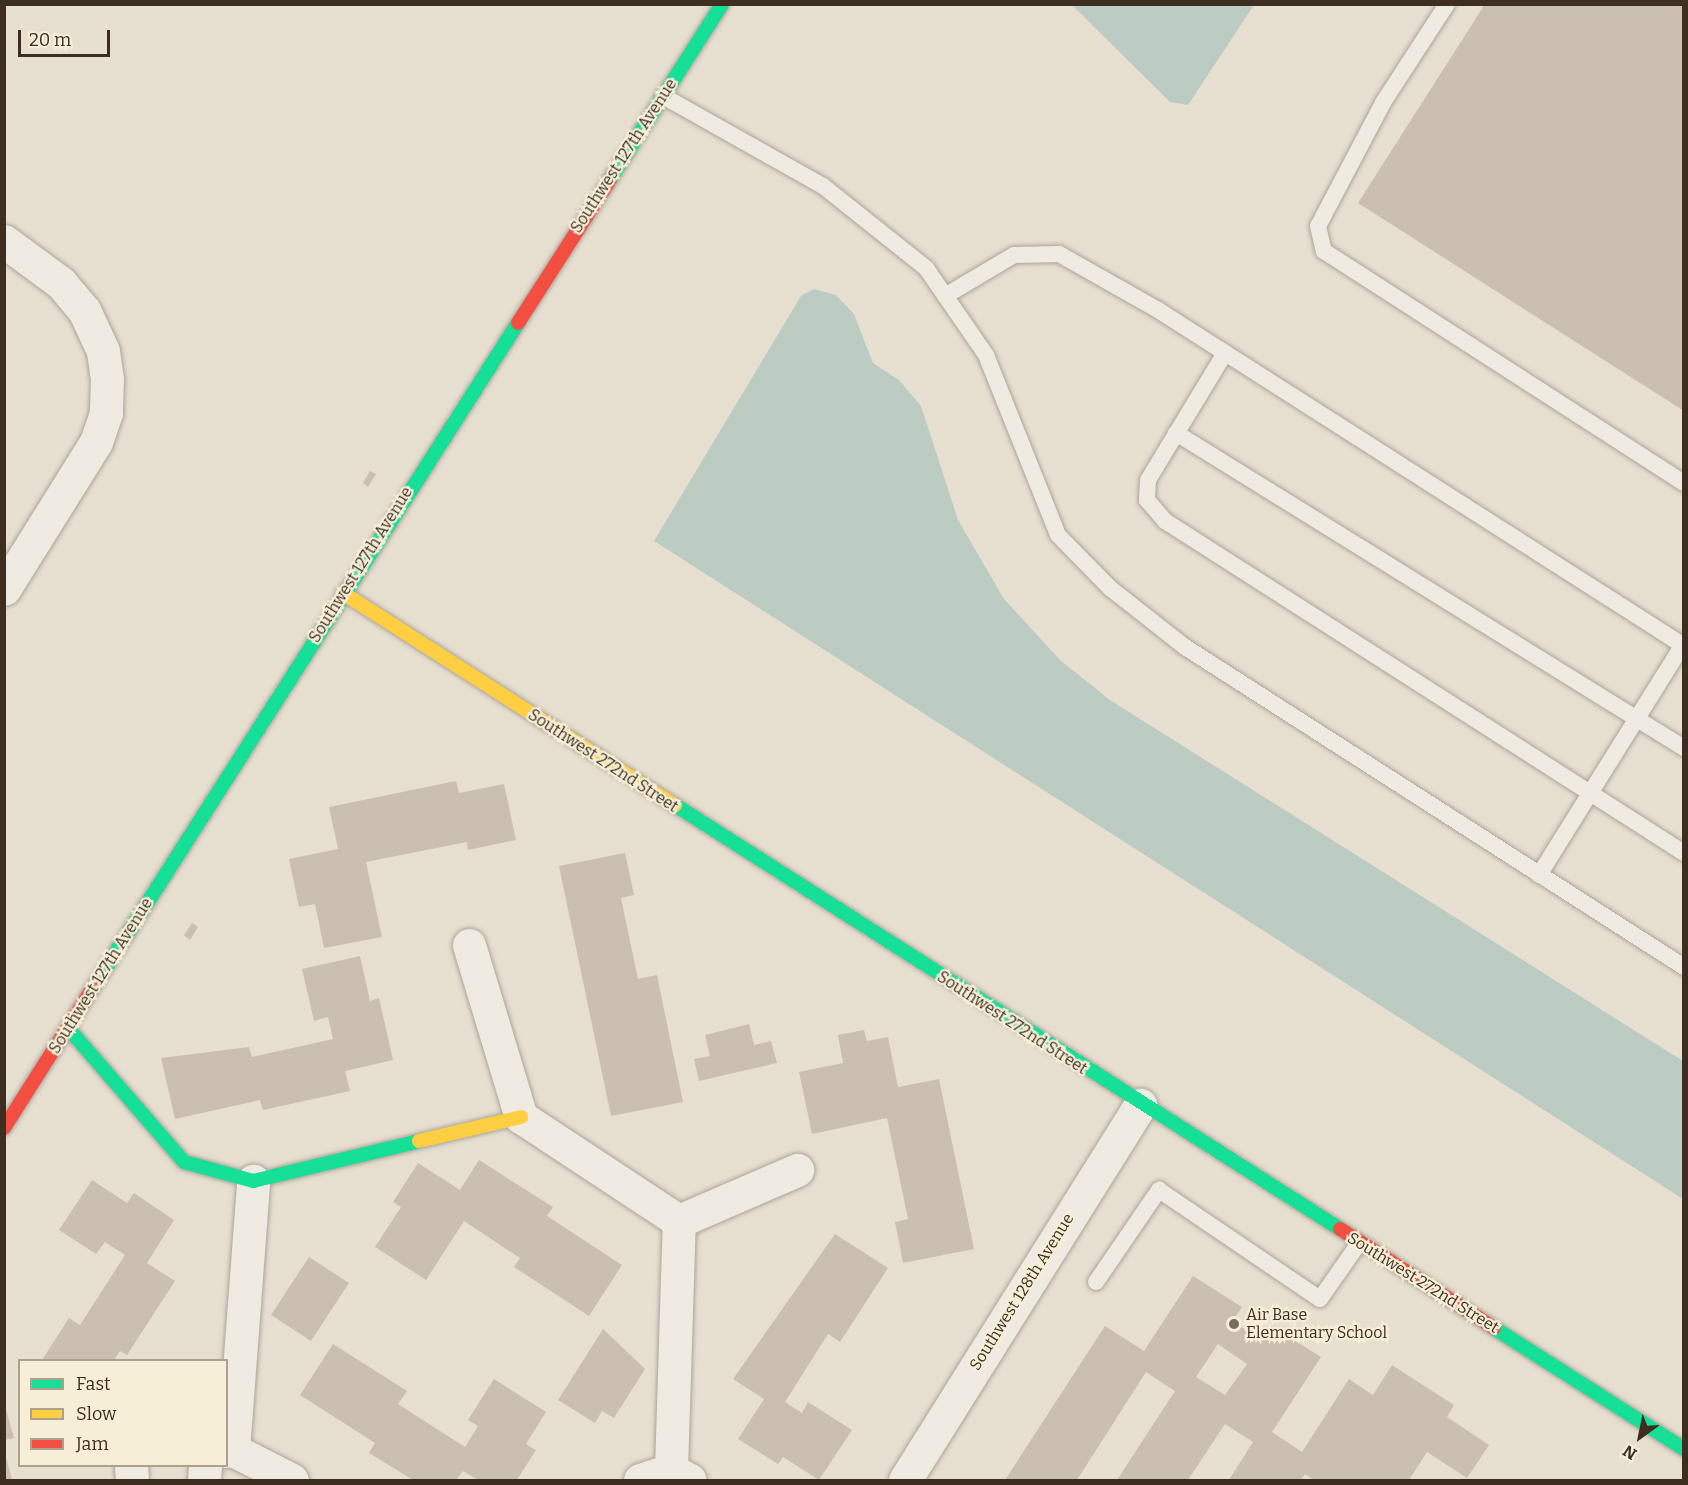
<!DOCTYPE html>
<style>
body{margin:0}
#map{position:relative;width:1688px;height:1485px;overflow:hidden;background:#e7e0d1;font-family:Bitter,serif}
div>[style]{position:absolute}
.water>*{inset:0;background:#bcccc2}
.building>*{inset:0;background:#cbbfb2}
.roads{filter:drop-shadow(0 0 2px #ada599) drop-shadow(0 0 2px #ada599)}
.lane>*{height:16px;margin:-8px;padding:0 8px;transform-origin:8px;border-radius:8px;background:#efebe3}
.street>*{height:33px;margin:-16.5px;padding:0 16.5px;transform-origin:16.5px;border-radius:16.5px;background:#efebe3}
.fast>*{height:14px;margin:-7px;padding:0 7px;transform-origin:7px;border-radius:7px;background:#16e098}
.slow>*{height:14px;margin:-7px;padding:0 7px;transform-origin:7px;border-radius:7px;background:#ffcf43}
.jam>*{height:14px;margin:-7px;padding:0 7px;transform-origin:7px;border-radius:7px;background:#f24e42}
.dots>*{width:16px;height:16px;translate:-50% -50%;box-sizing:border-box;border:3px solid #f7eed8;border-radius:50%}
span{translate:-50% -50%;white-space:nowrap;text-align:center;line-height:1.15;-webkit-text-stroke:4.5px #f7eed8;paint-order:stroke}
.street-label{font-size:16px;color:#3d2e20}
.poi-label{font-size:16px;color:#3d2e20}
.left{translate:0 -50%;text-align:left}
.frame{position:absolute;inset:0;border:6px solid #3d2e20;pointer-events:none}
.legend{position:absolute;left:18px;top:1359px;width:210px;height:108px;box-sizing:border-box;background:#f7eed8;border:2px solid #ada18e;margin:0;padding:8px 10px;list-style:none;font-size:18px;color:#3d2e20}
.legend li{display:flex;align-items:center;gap:12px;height:30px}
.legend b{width:30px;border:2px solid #ada18e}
.north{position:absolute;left:1610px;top:1407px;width:60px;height:60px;-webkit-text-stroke:4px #f7eed8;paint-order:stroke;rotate:213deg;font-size:16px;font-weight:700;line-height:24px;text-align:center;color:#3d2e20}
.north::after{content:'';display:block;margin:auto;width:21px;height:27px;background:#3d2e20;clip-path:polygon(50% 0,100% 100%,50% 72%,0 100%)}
.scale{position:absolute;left:18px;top:30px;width:92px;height:27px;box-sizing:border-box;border:3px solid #3d2e20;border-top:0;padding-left:8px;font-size:18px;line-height:21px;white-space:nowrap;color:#3d2e20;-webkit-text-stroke:4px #f7eed8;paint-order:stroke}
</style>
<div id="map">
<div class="water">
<div style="clip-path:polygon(1072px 5px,1254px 5px,1188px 105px,1170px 102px)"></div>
<div style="clip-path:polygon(814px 289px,836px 295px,854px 314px,873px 363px,899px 380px,921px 406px,958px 520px,1004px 599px,1060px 660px,1110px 700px,1683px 1061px,1683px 1199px,654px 541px,801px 296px)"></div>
</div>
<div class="building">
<div style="clip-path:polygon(1485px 4px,1684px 4px,1684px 411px,1358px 203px)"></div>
<div style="clip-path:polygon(370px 471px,376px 474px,368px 487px,363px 483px)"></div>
<div style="clip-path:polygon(456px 781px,459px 793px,504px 784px,516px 840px,468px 850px,467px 842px,366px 862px,382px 937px,324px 948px,315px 904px,299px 907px,289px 859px,338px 849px,329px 807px)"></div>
<div style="clip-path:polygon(625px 853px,634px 895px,621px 898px,638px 979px,657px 975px,683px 1102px,611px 1116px,559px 866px)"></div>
<div style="clip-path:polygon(192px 923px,198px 927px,190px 940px,184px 935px)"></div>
<div style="clip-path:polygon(360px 956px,370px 1001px,379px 998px,393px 1060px,345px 1071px,350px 1091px,263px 1110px,260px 1100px,175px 1119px,161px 1058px,249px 1047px,252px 1057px,333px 1039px,328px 1017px,314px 1021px,302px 969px)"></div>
<div style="clip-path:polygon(749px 1024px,754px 1045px,771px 1041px,777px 1063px,699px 1081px,694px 1059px,710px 1056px,705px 1035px)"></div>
<div style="clip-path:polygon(864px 1030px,867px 1041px,888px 1037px,898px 1087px,939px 1079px,974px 1249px,903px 1263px,895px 1222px,908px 1219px,887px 1118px,812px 1134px,799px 1072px,843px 1063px,838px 1035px)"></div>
<div style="clip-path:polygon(479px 1160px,553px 1207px,547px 1216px,622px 1265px,589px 1316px,514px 1267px,520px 1258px,464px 1221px,426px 1280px,375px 1247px,401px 1207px,393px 1202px,418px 1163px,460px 1190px)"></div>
<div style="clip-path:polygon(92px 1180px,127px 1203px,134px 1193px,174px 1220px,147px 1263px,175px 1281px,127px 1355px,120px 1351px,114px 1360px,42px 1360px,69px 1318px,80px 1325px,125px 1255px,105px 1242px,96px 1254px,59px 1230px)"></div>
<div style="clip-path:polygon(835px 1234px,888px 1268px,840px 1342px,828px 1334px,785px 1402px,802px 1413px,808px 1402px,852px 1430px,819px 1480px,783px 1457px,778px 1464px,738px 1439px,764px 1399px,733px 1379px)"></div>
<div style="clip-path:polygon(309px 1257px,349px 1283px,311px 1341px,271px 1315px)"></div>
<div style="clip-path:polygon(evenodd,1193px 1276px,1242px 1307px,1233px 1321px,1262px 1341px,1272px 1326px,1321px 1357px,1272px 1432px,1302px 1452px,1349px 1379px,1373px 1395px,1392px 1365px,1454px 1405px,1447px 1417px,1489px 1445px,1467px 1478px,1427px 1452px,1409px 1480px,1314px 1480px,1305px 1474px,1301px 1480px,1229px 1480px,1253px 1442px,1225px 1424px,1188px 1480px,1117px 1480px,1175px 1391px,1146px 1372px,1077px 1480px,1005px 1480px,1105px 1326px,1144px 1351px,1193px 1276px,1218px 1344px,1247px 1364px,1225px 1395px,1196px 1377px,1218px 1344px)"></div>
<div style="clip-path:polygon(603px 1329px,645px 1369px,614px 1418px,602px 1411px,595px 1423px,558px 1400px)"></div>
<div style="clip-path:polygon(333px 1344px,407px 1391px,398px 1404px,465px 1447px,478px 1426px,468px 1420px,494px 1379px,546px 1412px,526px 1444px,536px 1450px,517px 1480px,478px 1480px,463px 1471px,456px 1480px,413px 1480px,369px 1453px,375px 1443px,300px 1395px)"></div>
<div style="clip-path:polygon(4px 1402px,14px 1438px,4px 1440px)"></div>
<div style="clip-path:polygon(4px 1453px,5px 1453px,12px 1480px,4px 1480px)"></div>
</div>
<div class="roads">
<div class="lane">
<div style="left:1447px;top:4px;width:116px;rotate:123deg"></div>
<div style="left:1384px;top:101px;width:141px;rotate:117.8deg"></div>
<div style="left:1318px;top:226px;width:26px;rotate:77deg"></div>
<div style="left:1324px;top:251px;width:428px;rotate:32.8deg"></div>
<div style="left:663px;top:96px;width:184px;rotate:29.4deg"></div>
<div style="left:823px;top:186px;width:132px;rotate:38.5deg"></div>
<div style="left:926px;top:268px;width:106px;rotate:55.4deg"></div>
<div style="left:986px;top:355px;width:194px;rotate:68.2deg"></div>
<div style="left:1058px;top:535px;width:74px;rotate:45.5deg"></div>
<div style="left:1110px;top:588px;width:95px;rotate:38.2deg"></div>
<div style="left:1185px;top:647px;width:593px;rotate:32.67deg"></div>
<div style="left:945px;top:296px;width:80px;rotate:-30.7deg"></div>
<div style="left:1014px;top:255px;width:45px;rotate:-1.3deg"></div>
<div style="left:1059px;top:254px;width:114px;rotate:29.5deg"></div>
<div style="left:1158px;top:310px;width:624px;rotate:32.57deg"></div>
<div style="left:1225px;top:353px;width:149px;rotate:121.2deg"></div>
<div style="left:1148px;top:480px;width:20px;rotate:93deg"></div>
<div style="left:1147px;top:500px;width:28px;rotate:49deg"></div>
<div style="left:1165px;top:521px;width:616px;rotate:32.61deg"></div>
<div style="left:1176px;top:433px;width:598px;rotate:31.8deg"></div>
<div style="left:1539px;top:875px;width:274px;rotate:-58deg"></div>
<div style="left:1096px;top:1282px;width:112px;rotate:-55.6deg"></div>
<div style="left:1159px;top:1190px;width:194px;rotate:34.1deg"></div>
<div style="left:1320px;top:1299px;width:68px;rotate:-55.1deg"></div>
</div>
<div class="street">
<div style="left:4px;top:241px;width:71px;rotate:36.4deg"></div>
<div style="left:61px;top:283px;width:35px;rotate:50deg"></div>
<div style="left:84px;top:310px;width:45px;rotate:65.1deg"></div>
<div style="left:103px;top:351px;width:28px;rotate:82deg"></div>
<div style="left:107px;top:379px;width:34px;rotate:92deg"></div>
<div style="left:106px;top:413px;width:31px;rotate:109deg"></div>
<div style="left:96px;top:442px;width:173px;rotate:122deg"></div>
<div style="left:469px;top:945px;width:180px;rotate:73.2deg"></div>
<div style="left:521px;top:1117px;width:189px;rotate:33.4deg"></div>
<div style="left:679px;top:1221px;width:129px;rotate:-23.4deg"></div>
<div style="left:233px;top:1450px;width:66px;rotate:27deg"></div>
<div style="left:226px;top:1451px;width:7px;rotate:-8deg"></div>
<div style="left:233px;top:1450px;width:270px;rotate:-85.7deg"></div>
<div style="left:131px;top:1466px;width:14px;rotate:86deg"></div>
<div style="left:671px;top:1470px;width:249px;rotate:-88.2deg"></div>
<div style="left:204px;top:1480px;width:14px;rotate:-86deg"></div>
<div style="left:640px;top:1480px;width:33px;rotate:-18deg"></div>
<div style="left:671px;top:1470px;width:21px;rotate:28deg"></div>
<div style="left:905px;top:1480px;width:443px;rotate:-57.9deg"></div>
</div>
<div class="fast">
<div style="left:609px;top:181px;width:210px;rotate:-57.4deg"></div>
<div style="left:675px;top:805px;width:789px;rotate:32.52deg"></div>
<div style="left:93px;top:988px;width:789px;rotate:-57.42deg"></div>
<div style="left:68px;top:1028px;width:177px;rotate:49.1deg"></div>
<div style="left:184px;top:1162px;width:72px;rotate:15.4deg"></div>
<div style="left:253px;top:1181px;width:171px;rotate:-13.5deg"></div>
<div style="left:1494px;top:1328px;width:225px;rotate:32.5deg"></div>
</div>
<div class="slow">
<div style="left:343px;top:593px;width:394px;rotate:32.6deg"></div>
<div style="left:419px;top:1141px;width:105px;rotate:-13.2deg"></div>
</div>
<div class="jam">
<div style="left:518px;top:323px;width:169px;rotate:-57.3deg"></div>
<div style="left:4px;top:1128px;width:166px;rotate:-57.6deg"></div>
<div style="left:1340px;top:1229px;width:183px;rotate:32.7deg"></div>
</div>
</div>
<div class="dots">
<div style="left:1234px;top:1324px;background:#786c5e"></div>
</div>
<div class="street-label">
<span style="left:624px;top:156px;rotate:-57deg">Southwest 127th Avenue</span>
<span style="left:361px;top:565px;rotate:-58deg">Southwest 127th Avenue</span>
<span style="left:603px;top:761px;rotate:33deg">Southwest 272nd Street</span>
<span style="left:101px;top:976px;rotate:-58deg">Southwest 127th Avenue</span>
<span style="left:1012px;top:1023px;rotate:33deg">Southwest 272nd Street</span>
<span style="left:1423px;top:1283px;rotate:32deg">Southwest 272nd Street</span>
<span style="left:1022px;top:1292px;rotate:-58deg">Southwest 128th Avenue</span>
</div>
<div class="poi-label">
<span class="left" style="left:1246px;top:1324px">Air Base<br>Elementary School</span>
</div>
<div class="frame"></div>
<ul class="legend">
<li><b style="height:8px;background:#16e098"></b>Fast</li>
<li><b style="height:8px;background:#ffcf43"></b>Slow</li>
<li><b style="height:8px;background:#f24e42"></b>Jam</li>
</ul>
<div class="north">N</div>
<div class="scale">20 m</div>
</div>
